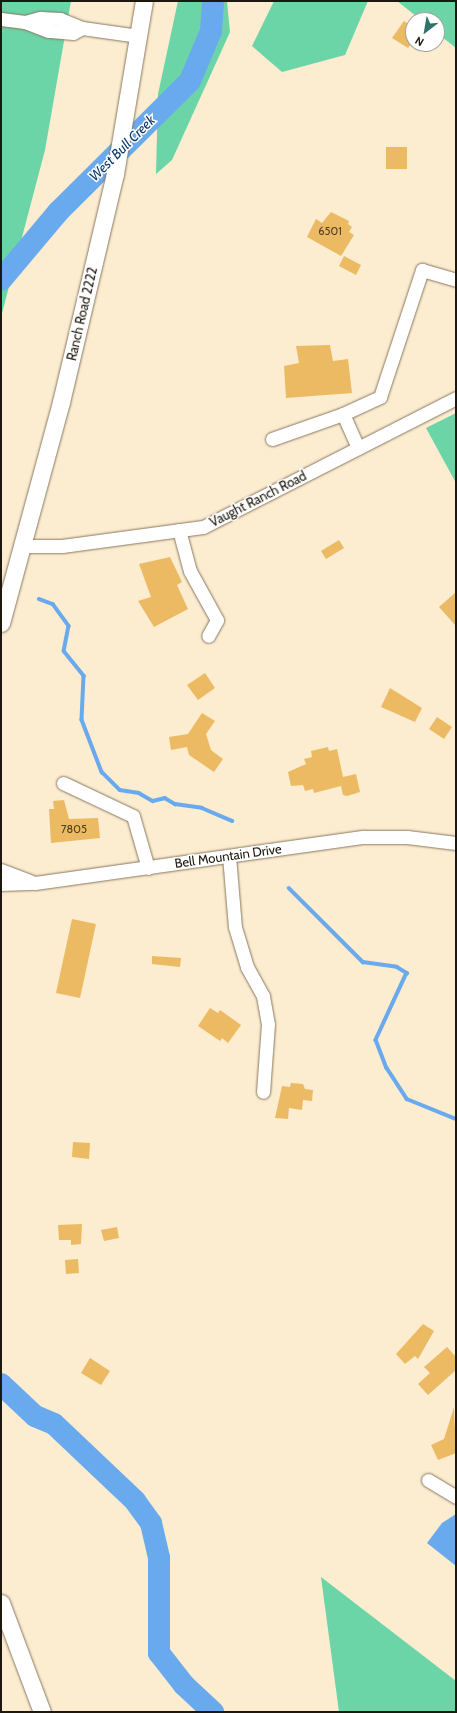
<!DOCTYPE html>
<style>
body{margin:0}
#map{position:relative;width:457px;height:1713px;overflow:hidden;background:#fcecd0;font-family:Cabin,sans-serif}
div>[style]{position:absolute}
.forest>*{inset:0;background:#6bd5a7}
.water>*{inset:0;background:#69a9ed}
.stream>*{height:3.5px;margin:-1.75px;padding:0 1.75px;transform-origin:1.75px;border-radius:1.75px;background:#69a9ed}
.river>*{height:22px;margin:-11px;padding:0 11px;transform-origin:11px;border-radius:11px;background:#69a9ed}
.building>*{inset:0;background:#ebba62}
.roads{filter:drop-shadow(0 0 1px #87785f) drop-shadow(0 0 1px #87785f)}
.minor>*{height:13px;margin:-6.5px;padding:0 6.5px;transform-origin:6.5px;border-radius:6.5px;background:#fff}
.major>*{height:17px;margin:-8.5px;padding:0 8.5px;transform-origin:8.5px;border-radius:8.5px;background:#fff}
span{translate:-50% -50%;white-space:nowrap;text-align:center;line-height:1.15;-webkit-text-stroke:3px #fff;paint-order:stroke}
.number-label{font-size:11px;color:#504022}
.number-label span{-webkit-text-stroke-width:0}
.street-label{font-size:13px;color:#1d170d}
.water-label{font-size:14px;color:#0c3a66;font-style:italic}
.frame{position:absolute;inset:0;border:2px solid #1d170d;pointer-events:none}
.north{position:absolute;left:405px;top:12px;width:40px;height:40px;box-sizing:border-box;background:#fff;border:1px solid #a5a29e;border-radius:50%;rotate:211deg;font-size:11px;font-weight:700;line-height:16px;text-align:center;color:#1d170d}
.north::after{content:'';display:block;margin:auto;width:14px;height:18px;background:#2d7368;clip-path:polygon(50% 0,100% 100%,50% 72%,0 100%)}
</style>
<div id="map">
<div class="forest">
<div style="clip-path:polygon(1px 1px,71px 1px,45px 150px,1px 317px)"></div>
<div style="clip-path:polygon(178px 1px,227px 1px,230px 32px,172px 160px,156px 174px,158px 94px)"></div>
<div style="clip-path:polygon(274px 1px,368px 1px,345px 55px,282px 72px,252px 46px)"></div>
<div style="clip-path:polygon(397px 1px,456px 1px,456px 48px,437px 33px,437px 20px,421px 20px)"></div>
<div style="clip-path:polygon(456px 413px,456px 483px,426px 428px)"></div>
<div style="clip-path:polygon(321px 1577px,456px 1681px,456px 1712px,339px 1712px)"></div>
</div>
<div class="water">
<div style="clip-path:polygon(456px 1514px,456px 1566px,427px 1543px,442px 1523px)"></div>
</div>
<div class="stream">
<div style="left:39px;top:599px;width:15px;rotate:20deg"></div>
<div style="left:53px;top:604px;width:27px;rotate:54deg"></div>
<div style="left:69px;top:626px;width:25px;rotate:101deg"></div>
<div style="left:64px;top:651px;width:32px;rotate:51deg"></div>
<div style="left:84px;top:676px;width:44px;rotate:92.6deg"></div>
<div style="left:82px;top:720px;width:56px;rotate:69deg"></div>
<div style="left:102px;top:772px;width:25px;rotate:45deg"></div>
<div style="left:120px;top:790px;width:19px;rotate:9deg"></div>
<div style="left:139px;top:793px;width:16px;rotate:30deg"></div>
<div style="left:153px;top:801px;width:12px;rotate:-14deg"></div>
<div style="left:165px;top:798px;width:12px;rotate:31deg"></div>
<div style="left:175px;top:804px;width:27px;rotate:8deg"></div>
<div style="left:202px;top:808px;width:33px;rotate:23deg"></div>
<div style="left:289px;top:888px;width:105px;rotate:45deg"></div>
<div style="left:363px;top:962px;width:34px;rotate:8deg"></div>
<div style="left:397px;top:967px;width:12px;rotate:31deg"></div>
<div style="left:407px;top:973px;width:74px;rotate:114.8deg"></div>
<div style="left:376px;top:1040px;width:30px;rotate:69deg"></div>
<div style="left:387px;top:1068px;width:37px;rotate:57deg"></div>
<div style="left:407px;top:1099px;width:53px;rotate:22.2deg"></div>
</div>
<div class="river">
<div style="left:1px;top:280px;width:89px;rotate:-50deg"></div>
<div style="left:58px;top:212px;width:186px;rotate:-44.8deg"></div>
<div style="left:190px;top:81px;width:54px;rotate:-67.2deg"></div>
<div style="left:211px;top:31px;width:30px;rotate:-86deg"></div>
<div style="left:1px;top:1384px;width:47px;rotate:43.3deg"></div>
<div style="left:35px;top:1416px;width:21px;rotate:23deg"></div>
<div style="left:54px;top:1424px;width:112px;rotate:43.5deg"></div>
<div style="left:135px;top:1501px;width:27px;rotate:54deg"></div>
<div style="left:151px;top:1523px;width:36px;rotate:77deg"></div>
<div style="left:159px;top:1558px;width:95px;rotate:90deg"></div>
<div style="left:159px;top:1653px;width:41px;rotate:52deg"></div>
<div style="left:184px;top:1685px;width:40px;rotate:43deg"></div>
</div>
<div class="building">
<div style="clip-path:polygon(404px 21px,413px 27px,413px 41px,408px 48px,392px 38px)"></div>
<div style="clip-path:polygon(386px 147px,407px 147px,407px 169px,386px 169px)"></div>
<div style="clip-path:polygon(331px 212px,349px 221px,348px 224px,352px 227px,349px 232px,354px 235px,341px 256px,307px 237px,316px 219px,322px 223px)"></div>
<div style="clip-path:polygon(344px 256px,361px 265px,356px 275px,339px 266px)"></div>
<div style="clip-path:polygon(330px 345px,333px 361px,348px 359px,352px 393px,286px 398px,284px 366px,299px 363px,296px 346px)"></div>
<div style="clip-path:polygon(339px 540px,344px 548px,326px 559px,321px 551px)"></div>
<div style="clip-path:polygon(170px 557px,182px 582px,177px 585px,188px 609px,154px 627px,138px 601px,151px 597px,139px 564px)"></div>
<div style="clip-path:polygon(456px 592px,456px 626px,439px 607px)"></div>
<div style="clip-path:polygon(205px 673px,215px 688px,198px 700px,187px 685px)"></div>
<div style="clip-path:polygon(390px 688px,422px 708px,415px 722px,381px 707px)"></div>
<div style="clip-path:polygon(202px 713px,215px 721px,206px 734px,211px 750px,223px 759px,214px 772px,189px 755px,187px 747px,171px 750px,169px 737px,188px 734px)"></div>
<div style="clip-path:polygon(437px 717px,452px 727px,444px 739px,429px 729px)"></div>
<div style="clip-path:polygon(328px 747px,329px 751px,337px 749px,343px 777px,356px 774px,360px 792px,347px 796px,343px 795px,341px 786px,314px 793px,313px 789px,305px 791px,303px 785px,291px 786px,288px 772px,306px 764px,304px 759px,312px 757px,311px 751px)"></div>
<div style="clip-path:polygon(64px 800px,69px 819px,98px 818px,100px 838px,51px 843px,49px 809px,54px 809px,53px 801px)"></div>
<div style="clip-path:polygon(72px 919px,96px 924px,80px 998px,56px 993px)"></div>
<div style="clip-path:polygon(152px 956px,181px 958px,180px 967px,152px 964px)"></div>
<div style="clip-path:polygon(210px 1008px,218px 1013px,220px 1010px,241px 1025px,228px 1043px,222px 1038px,220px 1041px,198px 1026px)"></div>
<div style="clip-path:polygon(291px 1083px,303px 1084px,305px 1089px,313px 1090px,312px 1101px,303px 1100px,302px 1110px,289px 1108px,288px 1119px,275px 1118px,282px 1086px,290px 1087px)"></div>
<div style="clip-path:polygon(73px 1142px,90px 1143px,89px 1159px,72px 1157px)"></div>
<div style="clip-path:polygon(82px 1224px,81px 1244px,71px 1245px,71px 1240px,59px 1240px,58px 1225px)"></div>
<div style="clip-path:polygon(117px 1227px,119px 1238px,104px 1241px,101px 1230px)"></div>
<div style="clip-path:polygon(78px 1259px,79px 1273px,66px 1274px,65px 1260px)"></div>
<div style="clip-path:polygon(423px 1324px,434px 1331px,418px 1359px,415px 1356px,405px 1364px,396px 1354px)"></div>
<div style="clip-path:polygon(447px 1347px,456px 1357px,456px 1370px,428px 1395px,418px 1384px,430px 1373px,424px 1367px)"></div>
<div style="clip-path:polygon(90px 1358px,110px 1371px,101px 1385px,81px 1373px)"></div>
<div style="clip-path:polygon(454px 1407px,456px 1453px,438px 1460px,431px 1445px,444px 1439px)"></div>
</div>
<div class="roads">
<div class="minor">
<div style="left:1px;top:19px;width:24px;rotate:7deg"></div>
<div style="left:82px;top:28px;width:10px;rotate:151deg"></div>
<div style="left:73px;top:33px;width:25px;rotate:-175deg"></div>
<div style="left:48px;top:31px;width:25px;rotate:-159deg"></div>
<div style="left:25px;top:22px;width:16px;rotate:-15deg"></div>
<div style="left:40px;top:18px;width:20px;rotate:3deg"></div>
<div style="left:60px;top:19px;width:24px;rotate:22deg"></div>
<div style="left:82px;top:28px;width:57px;rotate:8.1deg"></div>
<div style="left:343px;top:414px;width:37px;rotate:66deg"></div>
<div style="left:272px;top:439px;width:75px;rotate:-19.4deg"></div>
<div style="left:343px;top:414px;width:41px;rotate:-24.7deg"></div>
<div style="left:380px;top:397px;width:134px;rotate:-71.7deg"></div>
<div style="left:422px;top:270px;width:35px;rotate:16deg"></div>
<div style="left:179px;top:530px;width:42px;rotate:75deg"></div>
<div style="left:190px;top:571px;width:56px;rotate:61.1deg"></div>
<div style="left:217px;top:620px;width:18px;rotate:119deg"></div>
<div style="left:21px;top:546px;width:41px"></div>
<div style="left:62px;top:546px;width:142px;rotate:-7.7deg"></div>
<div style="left:203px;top:527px;width:284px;rotate:-27deg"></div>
<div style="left:63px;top:783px;width:77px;rotate:25.2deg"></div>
<div style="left:133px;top:816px;width:54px;rotate:73.9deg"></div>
<div style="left:229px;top:856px;width:71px;rotate:85.2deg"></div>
<div style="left:235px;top:927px;width:42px;rotate:73.3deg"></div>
<div style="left:247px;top:967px;width:33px;rotate:61deg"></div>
<div style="left:263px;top:996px;width:28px;rotate:80deg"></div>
<div style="left:268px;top:1024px;width:68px;rotate:94.2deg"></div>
<div style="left:1px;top:870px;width:31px;rotate:21deg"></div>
<div style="left:1px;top:884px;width:34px;rotate:-2deg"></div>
<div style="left:35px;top:883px;width:332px;rotate:-8deg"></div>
<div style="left:364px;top:837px;width:43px"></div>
<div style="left:407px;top:837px;width:49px;rotate:7deg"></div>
<div style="left:428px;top:1480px;width:33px;rotate:31deg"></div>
</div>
<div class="major">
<div style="left:1px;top:623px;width:229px;rotate:-74.8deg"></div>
<div style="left:61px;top:402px;width:234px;rotate:-76.7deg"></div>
<div style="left:115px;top:174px;width:175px;rotate:-80.5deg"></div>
<div style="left:1px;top:1603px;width:116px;rotate:69.4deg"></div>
</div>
</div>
<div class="number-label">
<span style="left:330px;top:231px">6501</span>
<span style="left:74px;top:829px">7805</span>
</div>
<div class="street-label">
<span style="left:82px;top:314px;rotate:-77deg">Ranch Road 2222</span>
<span style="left:258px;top:499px;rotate:-27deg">Vaught Ranch Road</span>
<span style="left:228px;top:856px;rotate:-8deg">Bell Mountain Drive</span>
</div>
<div class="water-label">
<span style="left:122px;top:148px;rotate:-45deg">West Bull Creek</span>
</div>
<div class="frame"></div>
<div class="north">N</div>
</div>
